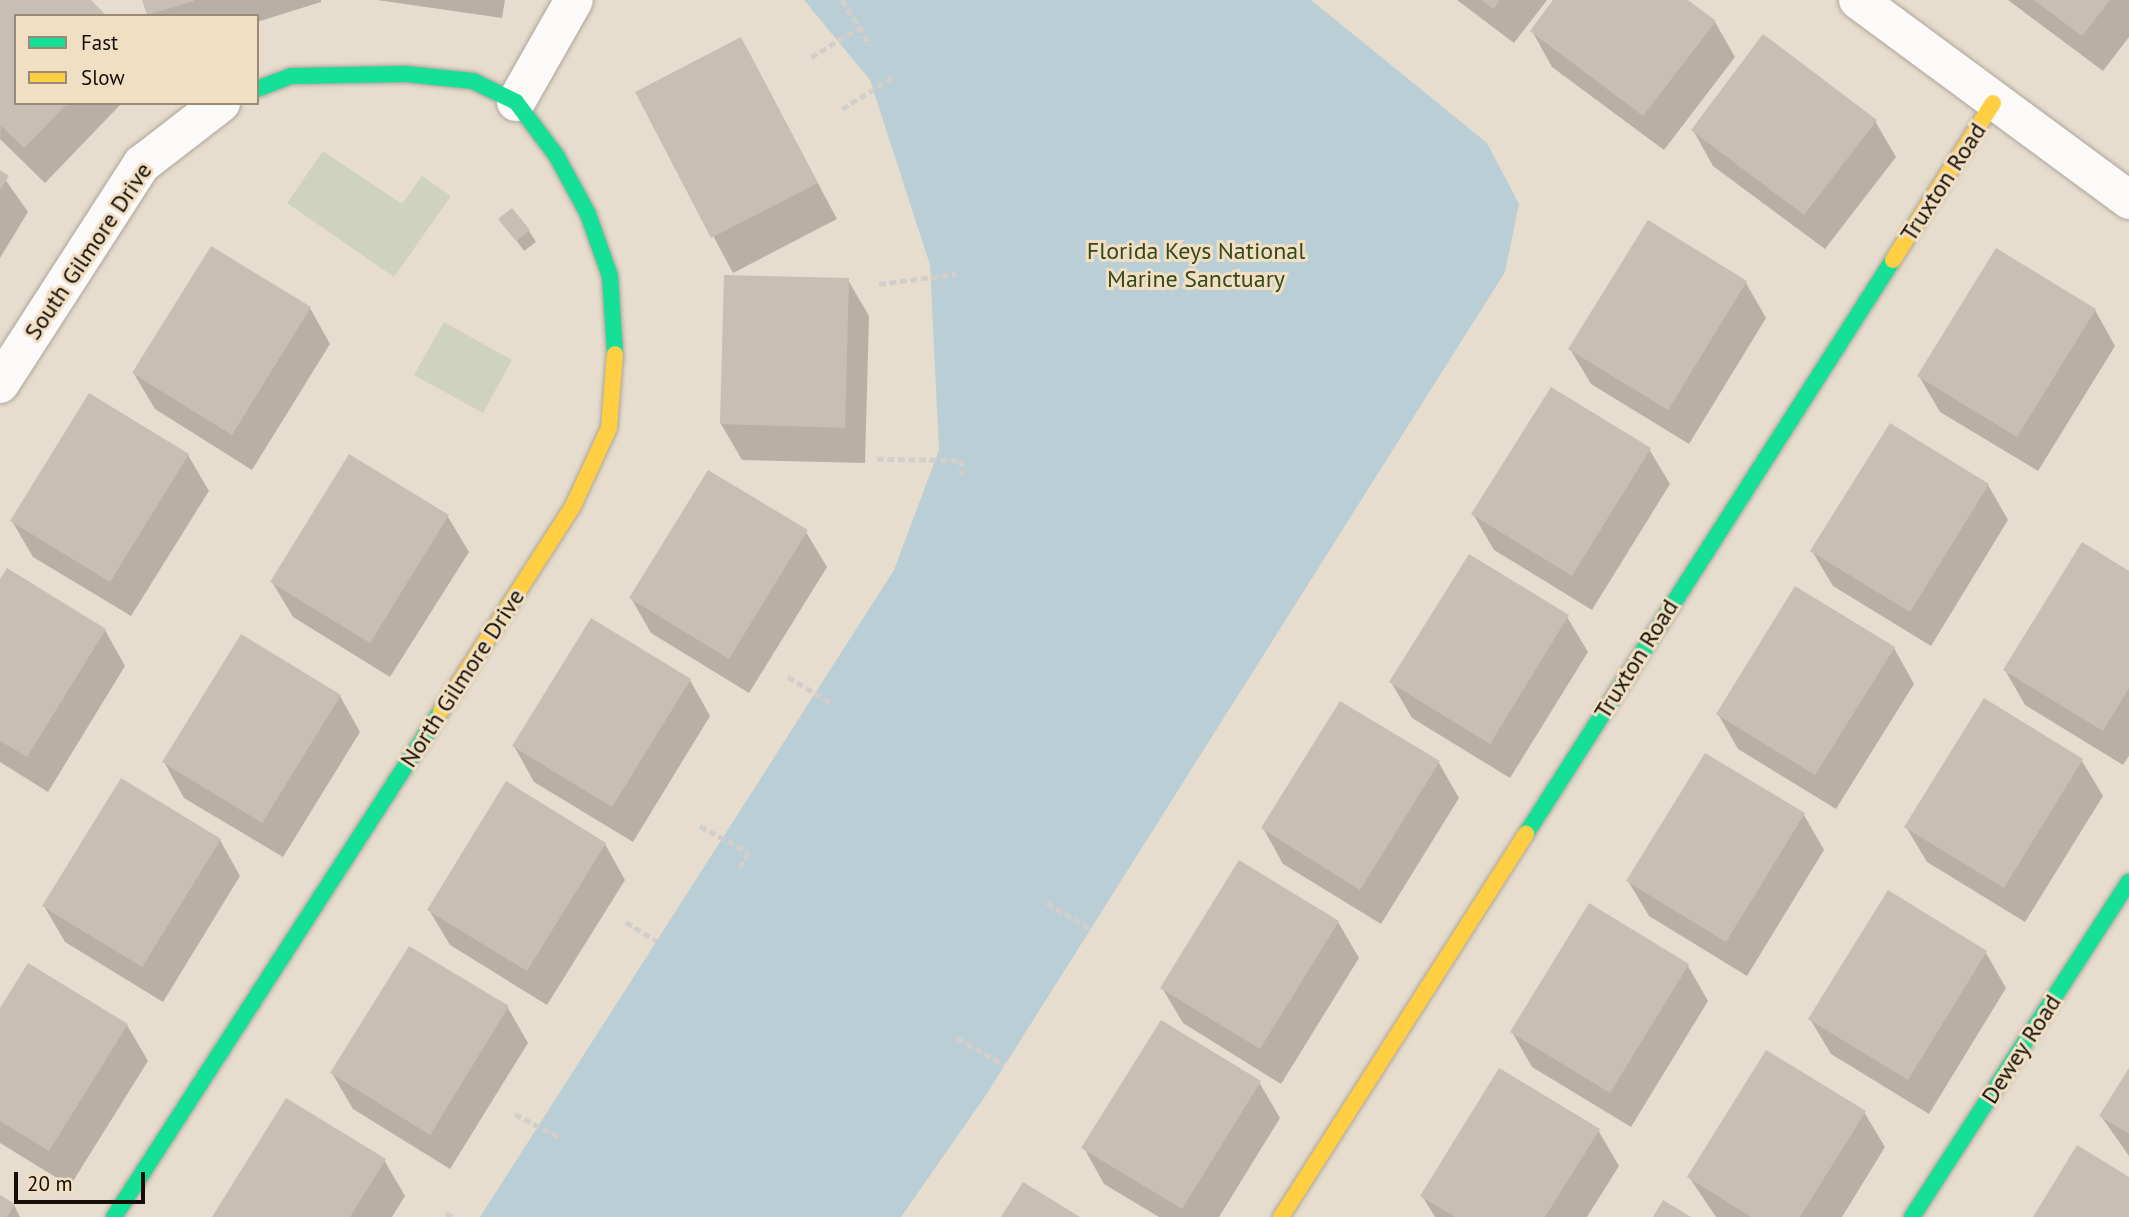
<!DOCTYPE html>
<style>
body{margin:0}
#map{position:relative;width:2129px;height:1217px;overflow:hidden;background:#e6ddce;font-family:"PT Sans",sans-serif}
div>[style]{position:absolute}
.green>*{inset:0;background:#cfd2be}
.water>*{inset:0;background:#baced6}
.shadow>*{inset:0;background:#0003}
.building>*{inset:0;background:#c7bfb4}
.path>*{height:4.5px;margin-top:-2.25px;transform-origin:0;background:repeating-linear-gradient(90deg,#d2cfcb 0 7px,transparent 0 10.5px)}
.roads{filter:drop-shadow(0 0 2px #ada59a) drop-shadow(0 0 2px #ada59a)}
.street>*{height:38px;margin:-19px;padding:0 19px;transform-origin:19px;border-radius:19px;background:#fbfaf8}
.fast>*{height:16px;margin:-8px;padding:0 8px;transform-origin:8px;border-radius:8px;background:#16e098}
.slow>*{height:16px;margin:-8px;padding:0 8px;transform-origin:8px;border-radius:8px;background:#ffcf43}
span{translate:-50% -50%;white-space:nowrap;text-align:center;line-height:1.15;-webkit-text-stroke:6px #f1dfc4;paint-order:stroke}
.street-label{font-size:24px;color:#140e06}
.park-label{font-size:24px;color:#35481a}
.legend{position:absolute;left:14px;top:14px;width:245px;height:91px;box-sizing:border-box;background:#f1dfc4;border:2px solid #998b78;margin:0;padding:9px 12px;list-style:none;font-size:21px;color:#140e06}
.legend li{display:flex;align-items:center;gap:14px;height:35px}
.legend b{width:35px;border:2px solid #998b78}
.scale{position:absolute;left:14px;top:1172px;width:131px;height:32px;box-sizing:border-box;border:4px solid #140e06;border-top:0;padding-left:9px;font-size:21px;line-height:24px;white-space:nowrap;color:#140e06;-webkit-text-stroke:5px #f1dfc4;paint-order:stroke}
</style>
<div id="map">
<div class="green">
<div style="clip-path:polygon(323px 151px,402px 204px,422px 176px,451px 196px,394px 277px,287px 203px)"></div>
<div style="clip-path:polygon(444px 322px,512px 360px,483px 413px,414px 375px)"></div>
</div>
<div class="water">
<div style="clip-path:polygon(804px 0,1311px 0,1487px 143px,1519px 204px,1505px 272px,986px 1095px,901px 1217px,480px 1217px,894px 570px,939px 450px,930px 265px,870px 80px)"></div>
</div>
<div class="shadow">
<div style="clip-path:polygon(3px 0,88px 0,16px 16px,16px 103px,122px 103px,45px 183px,0 139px)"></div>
<div style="clip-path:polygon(144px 0,321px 0,321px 2px,257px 22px,257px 16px,149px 16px)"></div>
<div style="clip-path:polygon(377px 0,505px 0,502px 18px)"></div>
<div style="clip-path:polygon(1457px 0,1547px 0,1514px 43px)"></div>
<div style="clip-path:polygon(1555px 0,1686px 0,1715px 22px,1735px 57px,1664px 150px,1552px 67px,1532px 31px)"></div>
<div style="clip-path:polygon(2008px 0,2129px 0,2129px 37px,2103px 71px)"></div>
<div style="clip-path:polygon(741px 39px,837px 219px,733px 273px,637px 93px)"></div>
<div style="clip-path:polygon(1875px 121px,1896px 157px,1825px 249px,1713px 166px,1693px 130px)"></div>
<div style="clip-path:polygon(0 172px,28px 212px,0 258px)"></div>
<div style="clip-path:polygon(501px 219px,529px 231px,536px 242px,524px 251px)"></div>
<div style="clip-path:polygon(848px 280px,869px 316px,865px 463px,742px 460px,721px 424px)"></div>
<div style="clip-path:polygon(1746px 283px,1766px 318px,1689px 444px,1591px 384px,1570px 349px)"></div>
<div style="clip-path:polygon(310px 308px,330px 344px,252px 470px,155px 409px,134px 374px)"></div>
<div style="clip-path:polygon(2095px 310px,2115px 346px,2038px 471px,1940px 412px,1919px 376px)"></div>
<div style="clip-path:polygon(1649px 449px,1670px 484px,1592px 610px,1494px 550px,1473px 514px)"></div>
<div style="clip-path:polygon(188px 455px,209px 491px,131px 616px,33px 557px,12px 521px)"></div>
<div style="clip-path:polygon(350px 456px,448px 517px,469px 552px,390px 677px,293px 617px,272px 582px)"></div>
<div style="clip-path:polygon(1988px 485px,2008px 520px,1931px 646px,1833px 586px,1812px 551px)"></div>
<div style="clip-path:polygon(806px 532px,827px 567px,749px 693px,651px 633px,631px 598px)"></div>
<div style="clip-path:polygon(2129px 573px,2129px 756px,2123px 765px,2025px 705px,2005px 670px)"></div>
<div style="clip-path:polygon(0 582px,105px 630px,125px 666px,48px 792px,0 762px)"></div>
<div style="clip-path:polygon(1567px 617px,1588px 652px,1510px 778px,1412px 718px,1391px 682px)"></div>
<div style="clip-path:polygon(1894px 648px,1914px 684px,1836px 809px,1738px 749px,1718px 714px)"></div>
<div style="clip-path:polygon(690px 680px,710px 716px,633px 842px,534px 782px,514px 746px)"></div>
<div style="clip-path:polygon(340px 696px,360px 732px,283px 857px,184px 798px,164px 762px)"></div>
<div style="clip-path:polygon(1984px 701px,2082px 761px,2103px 796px,2025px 922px,1927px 862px,1906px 827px)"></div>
<div style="clip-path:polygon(1706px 755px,1804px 815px,1824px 850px,1747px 976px,1649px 916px,1628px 881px)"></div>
<div style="clip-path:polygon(1439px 763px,1459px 798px,1381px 924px,1283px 864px,1263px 828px)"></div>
<div style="clip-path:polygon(220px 840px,240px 876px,163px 1002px,65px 942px,44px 906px)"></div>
<div style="clip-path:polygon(605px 844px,625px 880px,547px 1005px,450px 945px,429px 910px)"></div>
<div style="clip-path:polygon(1338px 922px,1359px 958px,1281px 1084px,1183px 1023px,1162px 988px)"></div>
<div style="clip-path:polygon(1986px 953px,2006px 988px,1929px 1114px,1831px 1054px,1810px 1019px)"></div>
<div style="clip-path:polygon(1688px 966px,1708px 1001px,1631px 1127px,1532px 1067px,1512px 1032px)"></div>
<div style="clip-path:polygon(508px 1008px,528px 1043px,450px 1169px,353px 1109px,332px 1073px)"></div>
<div style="clip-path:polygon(0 1011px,127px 1025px,148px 1061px,70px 1186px,0 1143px)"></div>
<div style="clip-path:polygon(2129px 1071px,2129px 1156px,2101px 1116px)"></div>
<div style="clip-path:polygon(1259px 1082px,1280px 1118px,1219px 1217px,1159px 1217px,1104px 1184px,1084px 1148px)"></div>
<div style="clip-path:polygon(1864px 1112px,1885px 1147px,1842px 1217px,1716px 1217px,1689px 1177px)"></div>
<div style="clip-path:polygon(1598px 1130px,1619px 1166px,1587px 1217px,1435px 1217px,1422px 1196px)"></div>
<div style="clip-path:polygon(384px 1160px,405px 1196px,392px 1217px,214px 1217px)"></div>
<div style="clip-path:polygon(0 1197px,14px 1205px,20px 1217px,0 1217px)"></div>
</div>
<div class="building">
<div style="clip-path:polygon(0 0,91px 0,107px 16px,16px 16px,16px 103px,68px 103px,24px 148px,0 125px)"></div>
<div style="clip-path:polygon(142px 0,194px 0,194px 1px,147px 15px)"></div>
<div style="clip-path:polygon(1482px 0,1500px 0,1493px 9px)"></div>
<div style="clip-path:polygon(1553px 0,1688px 0,1716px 21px,1643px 116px,1530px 31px)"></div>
<div style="clip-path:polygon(2034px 0,2110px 0,2082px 36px)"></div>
<div style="clip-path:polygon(1763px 34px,1877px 120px,1804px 215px,1691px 130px)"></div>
<div style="clip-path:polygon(741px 37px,818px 183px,711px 238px,635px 92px)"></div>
<div style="clip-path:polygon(0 170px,9px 176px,0 190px)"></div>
<div style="clip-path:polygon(512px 208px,530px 230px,516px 241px,498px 219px)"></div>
<div style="clip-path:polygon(1648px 220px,1747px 281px,1668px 410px,1568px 349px)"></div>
<div style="clip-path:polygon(211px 246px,311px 307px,232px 435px,132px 373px)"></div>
<div style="clip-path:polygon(1996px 248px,2096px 309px,2017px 437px,1917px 376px)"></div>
<div style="clip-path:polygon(724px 275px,849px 278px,845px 428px,720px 424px)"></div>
<div style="clip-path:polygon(1551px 387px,1651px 448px,1572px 576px,1471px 514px)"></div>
<div style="clip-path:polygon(89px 393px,189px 454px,110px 582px,10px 521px)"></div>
<div style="clip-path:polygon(1890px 423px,1989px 484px,1910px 612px,1810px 551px)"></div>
<div style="clip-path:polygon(349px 454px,449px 515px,370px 643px,270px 582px)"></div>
<div style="clip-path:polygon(708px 470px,808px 530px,729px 659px,629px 598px)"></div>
<div style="clip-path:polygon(2082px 542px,2129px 571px,2129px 688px,2103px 731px,2003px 670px)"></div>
<div style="clip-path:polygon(1469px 554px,1569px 615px,1490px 744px,1389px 682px)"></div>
<div style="clip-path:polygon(7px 568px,106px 629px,27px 757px,0 741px,0 579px)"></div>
<div style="clip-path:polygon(1795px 586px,1895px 647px,1815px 775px,1716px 714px)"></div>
<div style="clip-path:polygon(591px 618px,691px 679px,612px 807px,512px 746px)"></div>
<div style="clip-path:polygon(241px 634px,341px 695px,262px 823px,162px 762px)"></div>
<div style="clip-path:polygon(1984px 698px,2083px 759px,2004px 888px,1904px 827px)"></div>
<div style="clip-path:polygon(1340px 701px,1440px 761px,1360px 890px,1261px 828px)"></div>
<div style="clip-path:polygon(1705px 753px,1805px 813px,1726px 942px,1626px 881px)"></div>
<div style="clip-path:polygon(121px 778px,221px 839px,142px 967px,42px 906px)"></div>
<div style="clip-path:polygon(506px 781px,606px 843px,527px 971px,427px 910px)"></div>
<div style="clip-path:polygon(1239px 860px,1339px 921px,1260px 1049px,1160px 988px)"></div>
<div style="clip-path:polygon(1888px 890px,1987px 951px,1908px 1080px,1808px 1019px)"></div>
<div style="clip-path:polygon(1589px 903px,1689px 964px,1610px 1093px,1510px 1032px)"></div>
<div style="clip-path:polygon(409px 946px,509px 1006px,430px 1135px,330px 1073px)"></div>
<div style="clip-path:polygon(28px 963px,128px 1024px,49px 1151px,0 1121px,0 1008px)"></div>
<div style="clip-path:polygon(1161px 1020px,1261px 1081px,1182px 1209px,1081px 1148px)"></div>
<div style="clip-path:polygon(1766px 1050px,1866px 1111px,1800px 1217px,1751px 1217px,1687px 1177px)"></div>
<div style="clip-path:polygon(1499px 1068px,1600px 1129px,1545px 1217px,1455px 1217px,1420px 1196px)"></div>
<div style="clip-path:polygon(2129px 1068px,2129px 1134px,2099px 1116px)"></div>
<div style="clip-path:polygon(286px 1098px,386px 1159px,350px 1217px,212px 1217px)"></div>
<div style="clip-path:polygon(2077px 1145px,2129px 1177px,2129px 1217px,2033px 1217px)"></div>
<div style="clip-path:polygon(1023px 1182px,1080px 1217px,1001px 1217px)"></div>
<div style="clip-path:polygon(0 1195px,15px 1204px,7px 1217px,0 1217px)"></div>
<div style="clip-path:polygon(1663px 1200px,1691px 1217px,1653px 1217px)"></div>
</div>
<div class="path">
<div style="left:842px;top:0;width:54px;rotate:57.2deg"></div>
<div style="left:811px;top:57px;width:57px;rotate:-30.6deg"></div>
<div style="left:842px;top:109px;width:60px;rotate:-32.1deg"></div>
<div style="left:879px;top:284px;width:78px;rotate:-7.4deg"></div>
<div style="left:877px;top:459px;width:84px;rotate:0.7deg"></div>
<div style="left:961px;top:460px;width:15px;rotate:86deg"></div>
<div style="left:788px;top:677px;width:49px;rotate:30.8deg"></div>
<div style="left:700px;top:826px;width:56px;rotate:28.9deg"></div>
<div style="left:749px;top:853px;width:17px;rotate:123deg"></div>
<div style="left:1047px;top:903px;width:51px;rotate:30.6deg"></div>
<div style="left:626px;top:922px;width:36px;rotate:32deg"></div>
<div style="left:957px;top:1038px;width:55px;rotate:29.4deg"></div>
<div style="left:515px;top:1114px;width:54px;rotate:27.5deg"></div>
<div style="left:446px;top:1213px;width:8px;rotate:30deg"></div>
</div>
<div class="roads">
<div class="street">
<div style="left:1858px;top:0;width:337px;rotate:36.4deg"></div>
<div style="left:516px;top:102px;width:117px;rotate:-60.4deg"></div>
<div style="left:0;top:384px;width:262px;rotate:-57.2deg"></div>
<div style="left:142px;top:164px;width:100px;rotate:-37.7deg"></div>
</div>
<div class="fast">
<div style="left:257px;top:89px;width:36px;rotate:-21deg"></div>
<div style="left:291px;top:76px;width:115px;rotate:-1deg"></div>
<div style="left:406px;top:74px;width:67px;rotate:6deg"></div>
<div style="left:473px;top:81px;width:48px;rotate:26deg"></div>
<div style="left:516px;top:102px;width:66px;rotate:53deg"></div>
<div style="left:556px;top:155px;width:67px;rotate:61.5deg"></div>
<div style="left:588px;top:214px;width:66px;rotate:70.5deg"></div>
<div style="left:610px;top:276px;width:78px;rotate:86.3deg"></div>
<div style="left:1526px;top:834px;width:681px;rotate:-57.41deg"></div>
<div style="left:114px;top:1217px;width:602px;rotate:-57.13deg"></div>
<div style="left:1912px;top:1217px;width:399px;rotate:-57.1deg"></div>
</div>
<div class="slow">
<div style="left:1893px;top:260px;width:186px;rotate:-57.5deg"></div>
<div style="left:441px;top:711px;width:244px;rotate:-57.2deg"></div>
<div style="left:573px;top:506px;width:86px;rotate:-65.2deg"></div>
<div style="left:609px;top:428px;width:74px;rotate:-85.4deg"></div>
<div style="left:1281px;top:1217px;width:455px;rotate:-57.4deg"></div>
</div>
</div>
<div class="street-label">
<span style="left:1943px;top:182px;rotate:-57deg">Truxton Road</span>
<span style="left:88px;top:251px;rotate:-56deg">South Gilmore Drive</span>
<span style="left:1636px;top:659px;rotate:-58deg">Truxton Road</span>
<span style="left:462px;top:678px;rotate:-57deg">North Gilmore Drive</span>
<span style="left:2021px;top:1049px;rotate:-57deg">Dewey Road</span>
</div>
<div class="park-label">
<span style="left:1196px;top:265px">Florida Keys National<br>Marine Sanctuary</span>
</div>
<ul class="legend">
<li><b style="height:9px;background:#16e098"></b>Fast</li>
<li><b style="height:9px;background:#ffcf43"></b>Slow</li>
</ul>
<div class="scale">20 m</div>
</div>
